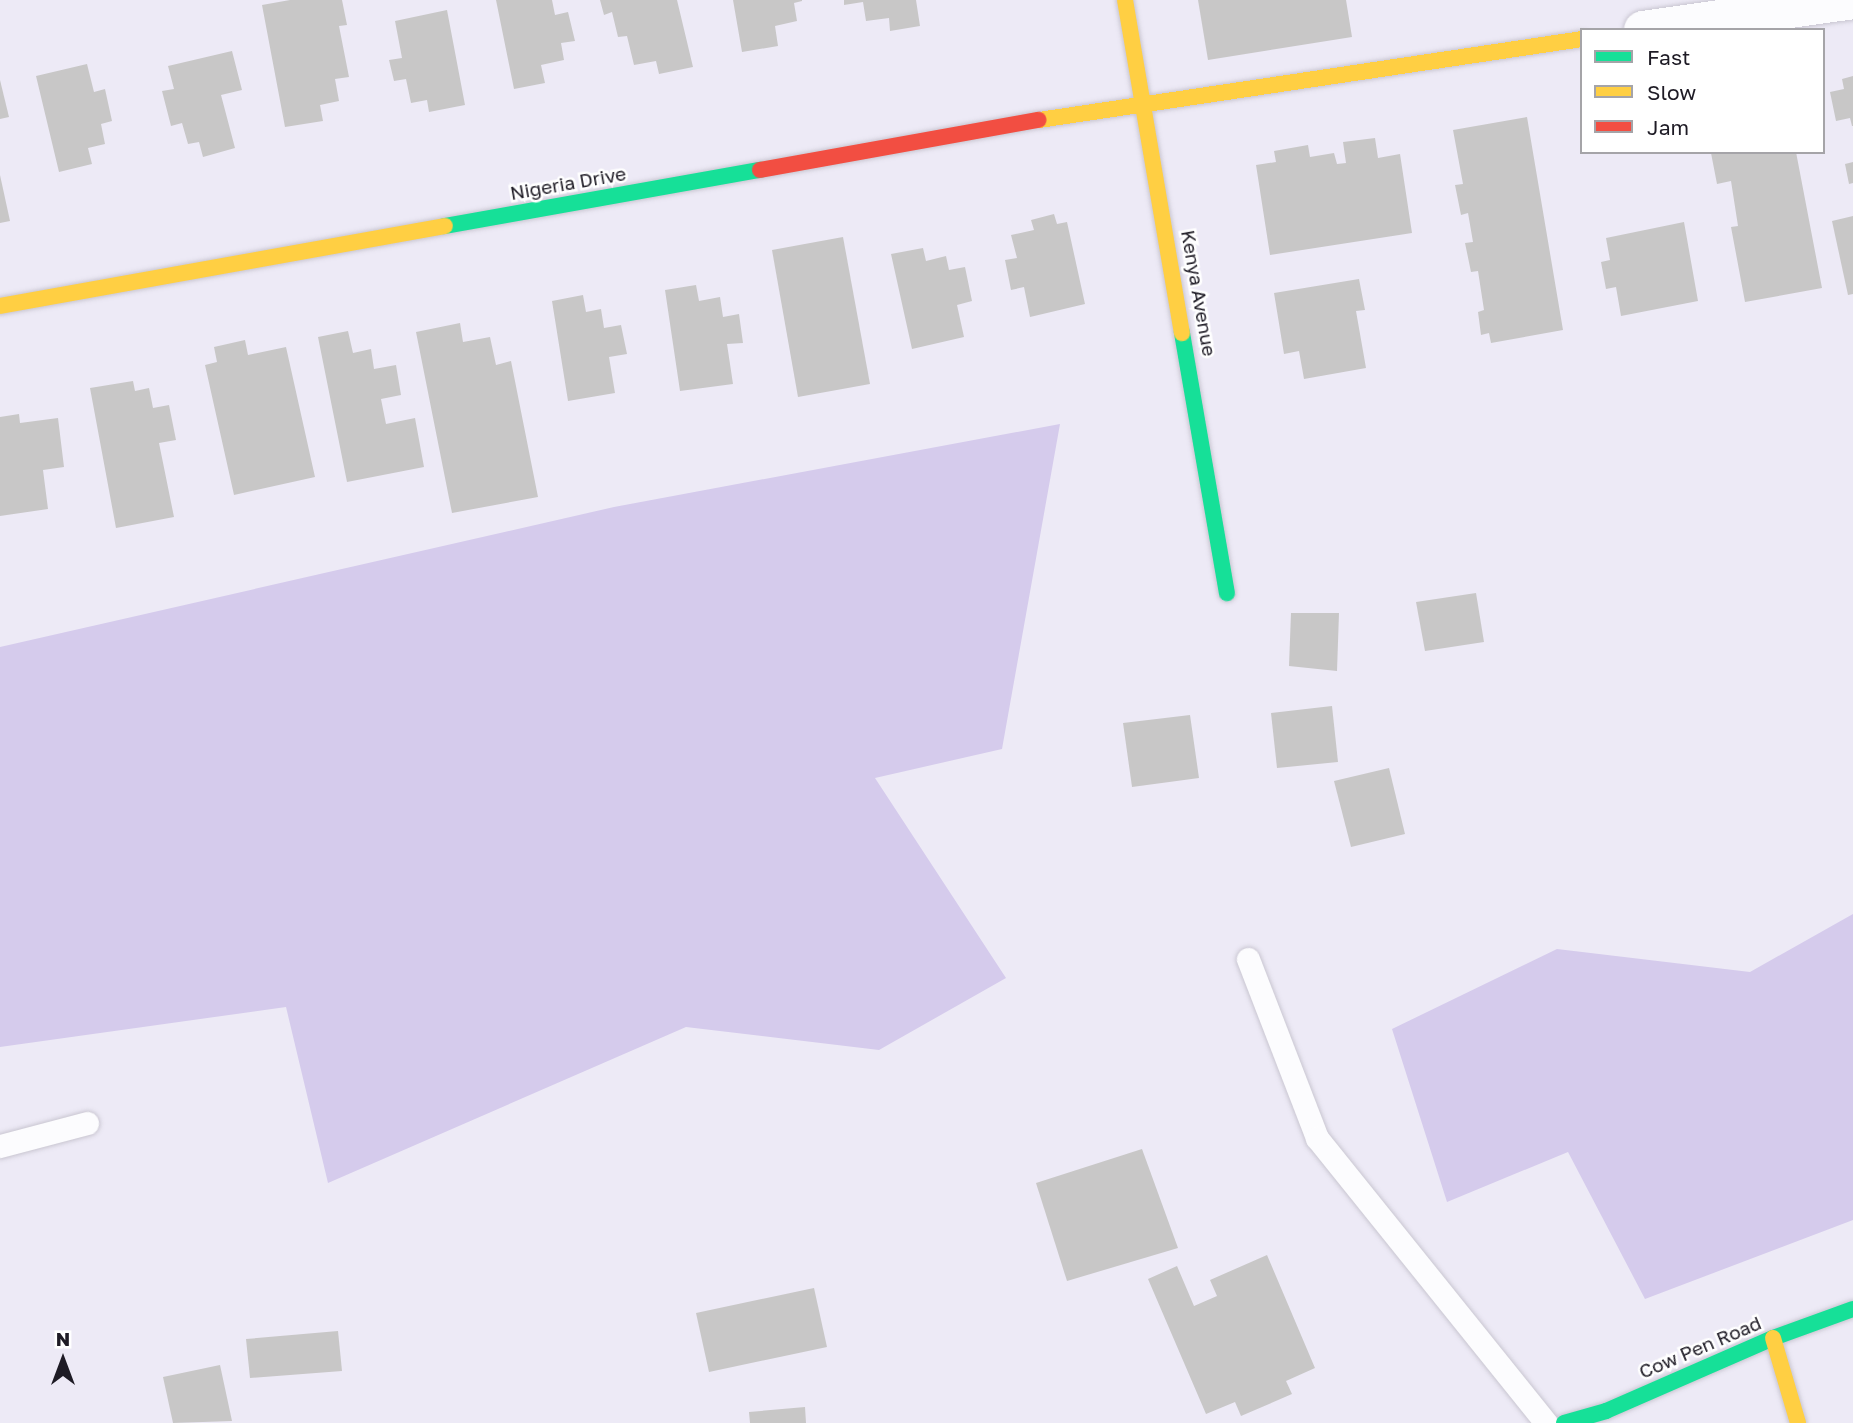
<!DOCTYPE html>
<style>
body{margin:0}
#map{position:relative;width:1853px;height:1423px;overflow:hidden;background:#edeaf6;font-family:"Golos Text",sans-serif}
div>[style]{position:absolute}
.green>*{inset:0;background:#d5cbec}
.building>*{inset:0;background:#c8c7c7}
.roads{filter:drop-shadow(0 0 2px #c9c6d1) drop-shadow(0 0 2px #c9c6d1)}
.lane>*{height:23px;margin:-11.5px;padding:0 11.5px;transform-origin:11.5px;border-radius:11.5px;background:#fcfcfe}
.street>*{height:38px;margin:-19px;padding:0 19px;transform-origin:19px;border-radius:19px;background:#fcfcfe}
.fast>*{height:16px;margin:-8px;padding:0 8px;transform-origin:8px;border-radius:8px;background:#16e098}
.slow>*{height:16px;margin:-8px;padding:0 8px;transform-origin:8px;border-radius:8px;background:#ffcf43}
.jam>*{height:16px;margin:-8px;padding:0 8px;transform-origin:8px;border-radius:8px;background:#f24e42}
span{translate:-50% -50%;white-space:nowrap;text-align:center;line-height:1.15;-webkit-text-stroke:5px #fff;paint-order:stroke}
.street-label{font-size:19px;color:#1e1b25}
.legend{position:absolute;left:1580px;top:28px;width:245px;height:126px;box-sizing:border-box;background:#fff;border:2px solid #a5a4a8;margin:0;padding:9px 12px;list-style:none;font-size:21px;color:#1e1b25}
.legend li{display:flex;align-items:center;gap:14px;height:35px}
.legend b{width:35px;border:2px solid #a5a4a8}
.north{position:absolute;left:28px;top:1325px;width:70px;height:70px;-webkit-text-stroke:5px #fff;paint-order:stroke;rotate:0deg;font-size:19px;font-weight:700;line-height:28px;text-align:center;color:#1e1b25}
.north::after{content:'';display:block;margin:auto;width:24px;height:32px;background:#1e1b25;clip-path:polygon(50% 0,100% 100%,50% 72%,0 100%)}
</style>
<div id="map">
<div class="green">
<div style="clip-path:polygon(1060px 424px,1002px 749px,875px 778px,1006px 978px,879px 1050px,686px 1027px,328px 1183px,286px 1007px,0 1047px,0 647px,614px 507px)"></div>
<div style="clip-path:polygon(1853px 914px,1853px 1220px,1645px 1299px,1568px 1152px,1447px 1202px,1392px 1029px,1557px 949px,1750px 972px)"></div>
</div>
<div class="building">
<div style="clip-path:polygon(290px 0,342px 0,347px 25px,339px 26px,349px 77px,335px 79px,339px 101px,320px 105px,323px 121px,285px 127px,262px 5px)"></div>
<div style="clip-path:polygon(496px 0,552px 0,555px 15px,568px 12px,575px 41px,561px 43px,564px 60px,541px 65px,545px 83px,514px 89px)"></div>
<div style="clip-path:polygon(600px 0,677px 0,693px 67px,659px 74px,656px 61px,634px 65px,627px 36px,618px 37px,612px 12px,604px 15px)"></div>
<div style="clip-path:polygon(733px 0,802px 0,802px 1px,794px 3px,797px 21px,775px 26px,778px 46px,742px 52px)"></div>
<div style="clip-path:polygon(844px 0,916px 0,920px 26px,890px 31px,889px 18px,866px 21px,863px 2px,844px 5px)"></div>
<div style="clip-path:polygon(1198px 0,1346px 0,1352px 37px,1208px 60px)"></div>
<div style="clip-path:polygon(447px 10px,465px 105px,429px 112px,427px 100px,411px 103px,406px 79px,394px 81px,389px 60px,402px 58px,395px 21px)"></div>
<div style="clip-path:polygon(232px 51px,242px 90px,221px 95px,235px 148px,203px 157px,199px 142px,188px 144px,182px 123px,171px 126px,162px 91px,174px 89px,168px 66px)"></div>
<div style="clip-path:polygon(87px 64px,94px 92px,105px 89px,112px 121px,101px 124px,105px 144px,88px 148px,92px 164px,59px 172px,36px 76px)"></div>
<div style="clip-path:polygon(1853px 76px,1853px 126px,1852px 126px,1850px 118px,1836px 121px,1830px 92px,1844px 89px,1842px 79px)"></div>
<div style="clip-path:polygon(0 80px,9px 117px,0 119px)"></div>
<div style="clip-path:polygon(1527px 117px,1563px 330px,1491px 343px,1489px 333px,1481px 335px,1478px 312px,1484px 310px,1478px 271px,1471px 272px,1465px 243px,1473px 242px,1468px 213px,1461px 215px,1455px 185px,1463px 184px,1453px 130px)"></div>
<div style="clip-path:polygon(1375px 138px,1378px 158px,1400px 154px,1412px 233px,1270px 255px,1256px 165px,1276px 162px,1274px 151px,1308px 145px,1310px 157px,1334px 153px,1337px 164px,1346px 163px,1343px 142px)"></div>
<div style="clip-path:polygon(1796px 152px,1822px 288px,1745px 302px,1731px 227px,1738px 226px,1731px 181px,1717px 184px,1711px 153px)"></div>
<div style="clip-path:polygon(1853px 162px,1853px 183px,1849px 184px,1845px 164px)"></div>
<div style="clip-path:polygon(0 175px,10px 221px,0 223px)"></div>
<div style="clip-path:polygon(1054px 214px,1057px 224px,1067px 222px,1085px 304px,1030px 317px,1024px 287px,1011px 290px,1005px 260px,1017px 258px,1011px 235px,1034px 230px,1031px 220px)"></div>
<div style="clip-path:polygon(1853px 216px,1853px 294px,1848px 295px,1832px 221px)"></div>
<div style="clip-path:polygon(1684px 222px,1698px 301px,1621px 316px,1616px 287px,1606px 289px,1601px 262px,1610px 260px,1606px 238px)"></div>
<div style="clip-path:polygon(843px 237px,870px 384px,798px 397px,772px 250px)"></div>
<div style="clip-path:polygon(923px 248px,926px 261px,946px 256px,949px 270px,965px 267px,972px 301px,957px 305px,964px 337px,912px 349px,891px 254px)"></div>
<div style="clip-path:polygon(1359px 279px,1365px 310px,1356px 311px,1366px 368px,1304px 379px,1299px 351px,1284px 354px,1274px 293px)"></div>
<div style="clip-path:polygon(696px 285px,699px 301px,720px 297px,723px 317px,739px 314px,743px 343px,727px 344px,733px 384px,680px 391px,665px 290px)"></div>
<div style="clip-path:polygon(583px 295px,586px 312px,601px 309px,604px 328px,621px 325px,627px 354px,609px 357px,615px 393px,568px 401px,552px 301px)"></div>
<div style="clip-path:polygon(460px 323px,463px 342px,490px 337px,496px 365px,511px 361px,538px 497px,452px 513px,416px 332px)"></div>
<div style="clip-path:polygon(348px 331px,353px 353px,371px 349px,374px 369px,396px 365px,401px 395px,381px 399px,386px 424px,415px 418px,424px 467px,347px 482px,318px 337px)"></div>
<div style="clip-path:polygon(245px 340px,248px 355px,286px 347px,315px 477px,234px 495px,205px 365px,217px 362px,214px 347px)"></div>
<div style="clip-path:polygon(133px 381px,135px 391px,149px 388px,153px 408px,169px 405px,176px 440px,159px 443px,174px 517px,116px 528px,90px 388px)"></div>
<div style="clip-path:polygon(19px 414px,20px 423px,58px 418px,64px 467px,43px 470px,48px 509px,0 516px,0 417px)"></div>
<div style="clip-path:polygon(1476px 593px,1484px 642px,1425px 651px,1416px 602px)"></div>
<div style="clip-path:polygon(1291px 613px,1339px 613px,1337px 671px,1289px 666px)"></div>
<div style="clip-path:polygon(1332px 706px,1338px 762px,1277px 768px,1271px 713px)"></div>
<div style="clip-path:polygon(1190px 715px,1199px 778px,1132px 787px,1123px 723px)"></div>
<div style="clip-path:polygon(1389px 768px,1405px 834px,1351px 847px,1334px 781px)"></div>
<div style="clip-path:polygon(1142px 1149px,1178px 1248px,1067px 1281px,1036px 1183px)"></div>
<div style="clip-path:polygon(1267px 1255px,1315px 1368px,1286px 1381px,1292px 1394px,1241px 1416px,1235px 1402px,1206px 1414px,1148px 1279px,1177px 1266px,1194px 1306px,1217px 1296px,1210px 1280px)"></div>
<div style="clip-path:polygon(814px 1288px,827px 1347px,709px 1372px,696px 1313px)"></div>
<div style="clip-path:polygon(338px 1331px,342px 1371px,250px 1378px,246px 1339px)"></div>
<div style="clip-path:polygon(220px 1365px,232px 1421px,173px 1423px,163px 1377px)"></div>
<div style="clip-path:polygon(805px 1407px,806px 1423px,750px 1423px,749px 1412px)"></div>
</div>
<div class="roads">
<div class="lane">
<div style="left:1248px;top:959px;width:192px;rotate:68.9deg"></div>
<div style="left:1317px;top:1138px;width:366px;rotate:51.2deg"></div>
<div style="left:0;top:1146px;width:90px;rotate:-14.8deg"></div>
</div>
<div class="street">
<div style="left:1643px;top:30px;width:212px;rotate:-8.1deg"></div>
</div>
<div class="fast">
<div style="left:445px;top:226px;width:320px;rotate:-10.1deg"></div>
<div style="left:1182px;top:333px;width:264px;rotate:80.2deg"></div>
<div style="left:1564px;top:1423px;width:44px;rotate:-15.9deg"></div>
<div style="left:1606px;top:1411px;width:182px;rotate:-23.6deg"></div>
<div style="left:1773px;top:1338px;width:85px;rotate:-19.9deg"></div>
</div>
<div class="slow">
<div style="left:1125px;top:0;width:338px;rotate:80.3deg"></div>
<div style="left:1039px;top:120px;width:549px;rotate:-8.48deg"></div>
<div style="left:0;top:306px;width:452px;rotate:-10.2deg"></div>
<div style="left:1773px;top:1338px;width:89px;rotate:73.6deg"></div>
</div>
<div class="jam">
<div style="left:760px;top:170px;width:283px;rotate:-10.2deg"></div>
</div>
</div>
<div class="street-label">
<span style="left:568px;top:183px;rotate:-10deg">Nigeria Drive</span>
<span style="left:1199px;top:293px;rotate:80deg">Kenya Avenue</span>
<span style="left:1700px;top:1347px;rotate:-23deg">Cow Pen Road</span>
</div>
<ul class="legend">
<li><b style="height:9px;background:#16e098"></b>Fast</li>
<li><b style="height:9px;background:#ffcf43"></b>Slow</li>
<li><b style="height:9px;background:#f24e42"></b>Jam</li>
</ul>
<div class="north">N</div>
</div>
